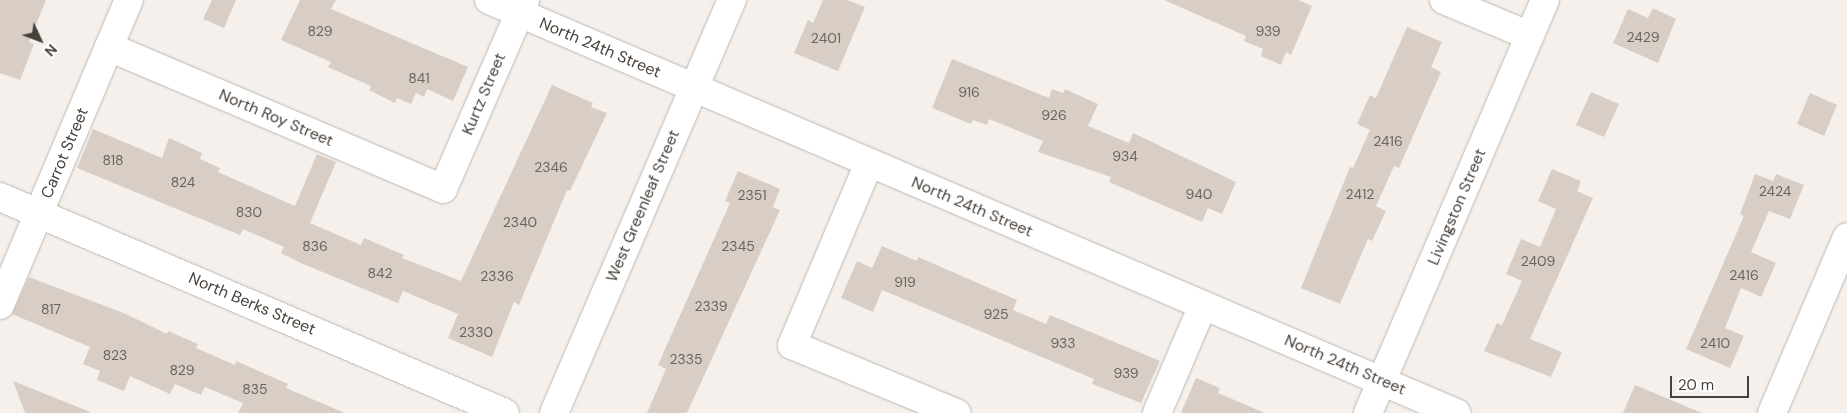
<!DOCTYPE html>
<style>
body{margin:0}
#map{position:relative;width:1847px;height:413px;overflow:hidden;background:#f5f0ec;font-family:"DM Sans",sans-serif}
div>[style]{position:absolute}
.building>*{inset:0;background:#d8cec5}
.roads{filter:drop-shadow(0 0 1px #bfb7af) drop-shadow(0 0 1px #bfb7af)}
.minor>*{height:28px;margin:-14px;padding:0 14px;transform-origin:14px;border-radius:14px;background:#fff}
span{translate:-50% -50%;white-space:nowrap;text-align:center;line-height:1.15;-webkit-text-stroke:4px #fff;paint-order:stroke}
.number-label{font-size:14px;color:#6c645d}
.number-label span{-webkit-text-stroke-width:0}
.street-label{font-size:16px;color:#48403a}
.north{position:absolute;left:15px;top:15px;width:50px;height:50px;-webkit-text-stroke:4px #fff;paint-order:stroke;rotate:133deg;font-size:14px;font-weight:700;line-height:20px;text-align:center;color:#48403a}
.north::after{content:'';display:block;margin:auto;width:18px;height:22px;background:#48403a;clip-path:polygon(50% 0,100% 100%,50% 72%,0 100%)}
.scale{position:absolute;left:1670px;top:376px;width:79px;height:22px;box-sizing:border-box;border:2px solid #48403a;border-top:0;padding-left:6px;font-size:15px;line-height:18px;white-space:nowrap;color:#48403a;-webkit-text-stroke:4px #fff;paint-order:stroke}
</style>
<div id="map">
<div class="building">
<div style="clip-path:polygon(0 0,46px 0,29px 42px,34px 44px,20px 80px,0 73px)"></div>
<div style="clip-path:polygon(212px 0,236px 0,224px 28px,203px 19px)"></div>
<div style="clip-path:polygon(300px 0,336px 0,331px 9px,468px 67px,453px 101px,427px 89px,424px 97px,416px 93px,411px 104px,397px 98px,395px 103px,369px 90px,371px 86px,328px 67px,331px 62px,281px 40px)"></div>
<div style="clip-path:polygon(823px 0,847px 0,865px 7px,838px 71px,794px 53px,808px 20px,813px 23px)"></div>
<div style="clip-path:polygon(1164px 0,1298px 0,1312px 6px,1291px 55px,1286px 52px,1281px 65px,1261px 56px,1263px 49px,1244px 41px,1246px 36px)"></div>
<div style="clip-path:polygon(1653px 8px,1676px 19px,1658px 63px,1613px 43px,1628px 9px,1648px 18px)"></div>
<div style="clip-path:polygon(1407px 27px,1442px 42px,1431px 67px,1441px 72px,1399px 168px,1394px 166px,1376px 206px,1386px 211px,1372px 241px,1368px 239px,1340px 304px,1301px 288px,1350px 167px,1353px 168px,1370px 130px,1357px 124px,1370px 95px,1376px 98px)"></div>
<div style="clip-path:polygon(952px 59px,1049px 98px,1052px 89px,1063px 93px,1065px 89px,1098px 104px,1088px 126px,1129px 143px,1133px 133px,1236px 182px,1222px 214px,1208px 208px,1202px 222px,1109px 182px,1111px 177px,1038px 152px,1043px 141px,989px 119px,987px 125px,973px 120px,971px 124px,932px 108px)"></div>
<div style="clip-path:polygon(552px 85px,593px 103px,591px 107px,607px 113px,570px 191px,567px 190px,519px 305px,514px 302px,492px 357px,448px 338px,458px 314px,403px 291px,398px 303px,303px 264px,281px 253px,284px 247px,243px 229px,240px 235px,77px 168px,93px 129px,162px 158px,169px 138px,202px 153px,200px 159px,220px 168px,218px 172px,295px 206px,317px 154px,336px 162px,310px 223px,361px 245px,364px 238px,404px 255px,402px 258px,461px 281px)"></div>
<div style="clip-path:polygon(1591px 92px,1619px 104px,1604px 137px,1576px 125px)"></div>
<div style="clip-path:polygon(1810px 93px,1837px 105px,1824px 136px,1797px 124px)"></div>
<div style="clip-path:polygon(1552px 169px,1581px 181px,1577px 191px,1593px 198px,1530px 339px,1562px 352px,1551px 377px,1484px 351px,1497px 323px,1502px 325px,1522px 281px,1506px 274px,1521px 239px,1540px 247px,1556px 209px,1538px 201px)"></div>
<div style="clip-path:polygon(738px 171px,780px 189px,773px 207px,780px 210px,687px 413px,647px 413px,666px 369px,658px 365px,730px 203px,725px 201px)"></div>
<div style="clip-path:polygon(1755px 174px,1773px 181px,1776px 174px,1804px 185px,1790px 219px,1769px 211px,1751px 252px,1776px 263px,1761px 297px,1741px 288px,1725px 328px,1744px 336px,1730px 368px,1686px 349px,1744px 216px,1740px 214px)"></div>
<div style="clip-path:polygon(882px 246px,917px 261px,918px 257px,1017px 300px,1013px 310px,1046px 324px,1050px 315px,1160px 361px,1141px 403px,1092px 384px,1094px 379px,882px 290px,873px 312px,841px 298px,857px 261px,872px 268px)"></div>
<div style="clip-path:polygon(29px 277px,126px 314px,167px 334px,168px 331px,198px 344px,196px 348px,235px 365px,236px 361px,288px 384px,286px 388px,345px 413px,238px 413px,243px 403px,205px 387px,201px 395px,175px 384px,170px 394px,130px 376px,124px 391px,97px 380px,100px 371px,83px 364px,90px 347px,12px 314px)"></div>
<div style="clip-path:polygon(1196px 378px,1220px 388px,1218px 393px,1265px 413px,1181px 413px)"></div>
<div style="clip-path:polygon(13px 381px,90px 412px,90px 413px,25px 413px)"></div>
<div style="clip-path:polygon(1635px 385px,1702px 413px,1623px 413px)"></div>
</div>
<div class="roads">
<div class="minor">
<div style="left:489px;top:0;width:1052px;rotate:23.13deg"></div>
<div style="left:1444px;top:0;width:93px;rotate:22.7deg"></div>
<div style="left:109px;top:47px;width:363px;rotate:23deg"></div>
<div style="left:443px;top:189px;width:206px;rotate:-66.5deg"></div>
<div style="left:869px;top:163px;width:198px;rotate:112.9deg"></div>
<div style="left:792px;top:345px;width:178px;rotate:22.5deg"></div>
<div style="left:0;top:197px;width:549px;rotate:23.16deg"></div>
<div style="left:0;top:305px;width:331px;rotate:-67.1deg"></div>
<div style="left:554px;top:413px;width:450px;rotate:-66.7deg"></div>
<div style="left:1157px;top:413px;width:117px;rotate:-66.9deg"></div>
<div style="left:1368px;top:413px;width:449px;rotate:-66.8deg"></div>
<div style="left:1772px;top:413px;width:191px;rotate:-66.9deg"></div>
</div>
</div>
<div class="number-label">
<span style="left:320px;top:31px">829</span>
<span style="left:1268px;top:31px">939</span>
<span style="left:1643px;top:37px">2429</span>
<span style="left:826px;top:38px">2401</span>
<span style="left:419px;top:78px">841</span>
<span style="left:969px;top:92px">916</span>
<span style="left:1054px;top:115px">926</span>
<span style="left:1388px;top:141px">2416</span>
<span style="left:1125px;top:156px">934</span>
<span style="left:113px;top:160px">818</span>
<span style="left:551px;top:167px">2346</span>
<span style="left:183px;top:182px">824</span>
<span style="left:1775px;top:191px">2424</span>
<span style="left:1199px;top:194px">940</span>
<span style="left:1360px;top:194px">2412</span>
<span style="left:752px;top:195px">2351</span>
<span style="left:249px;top:212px">830</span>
<span style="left:520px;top:222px">2340</span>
<span style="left:315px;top:246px">836</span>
<span style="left:738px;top:246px">2345</span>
<span style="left:1538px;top:261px">2409</span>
<span style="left:380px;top:273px">842</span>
<span style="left:1744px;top:275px">2416</span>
<span style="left:497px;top:276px">2336</span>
<span style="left:905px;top:282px">919</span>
<span style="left:711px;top:306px">2339</span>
<span style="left:51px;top:309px">817</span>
<span style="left:996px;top:314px">925</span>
<span style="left:476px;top:332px">2330</span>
<span style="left:1063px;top:343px">933</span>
<span style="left:1715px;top:343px">2410</span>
<span style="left:115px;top:355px">823</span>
<span style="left:686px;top:359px">2335</span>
<span style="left:182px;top:370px">829</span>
<span style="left:1126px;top:373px">939</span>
<span style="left:255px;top:389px">835</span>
</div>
<div class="street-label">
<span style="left:600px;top:48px;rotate:23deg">North 24th Street</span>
<span style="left:484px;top:94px;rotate:-67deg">Kurtz Street</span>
<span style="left:276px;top:118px;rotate:23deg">North Roy Street</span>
<span style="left:65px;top:153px;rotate:-67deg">Carrot Street</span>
<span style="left:643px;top:206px;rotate:-67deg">West Greenleaf Street</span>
<span style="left:972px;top:207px;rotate:23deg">North 24th Street</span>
<span style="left:1457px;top:207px;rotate:-67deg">Livingston Street</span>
<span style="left:252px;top:304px;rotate:23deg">North Berks Street</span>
<span style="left:1345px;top:365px;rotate:23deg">North 24th Street</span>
</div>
<div class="north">N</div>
<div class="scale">20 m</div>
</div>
